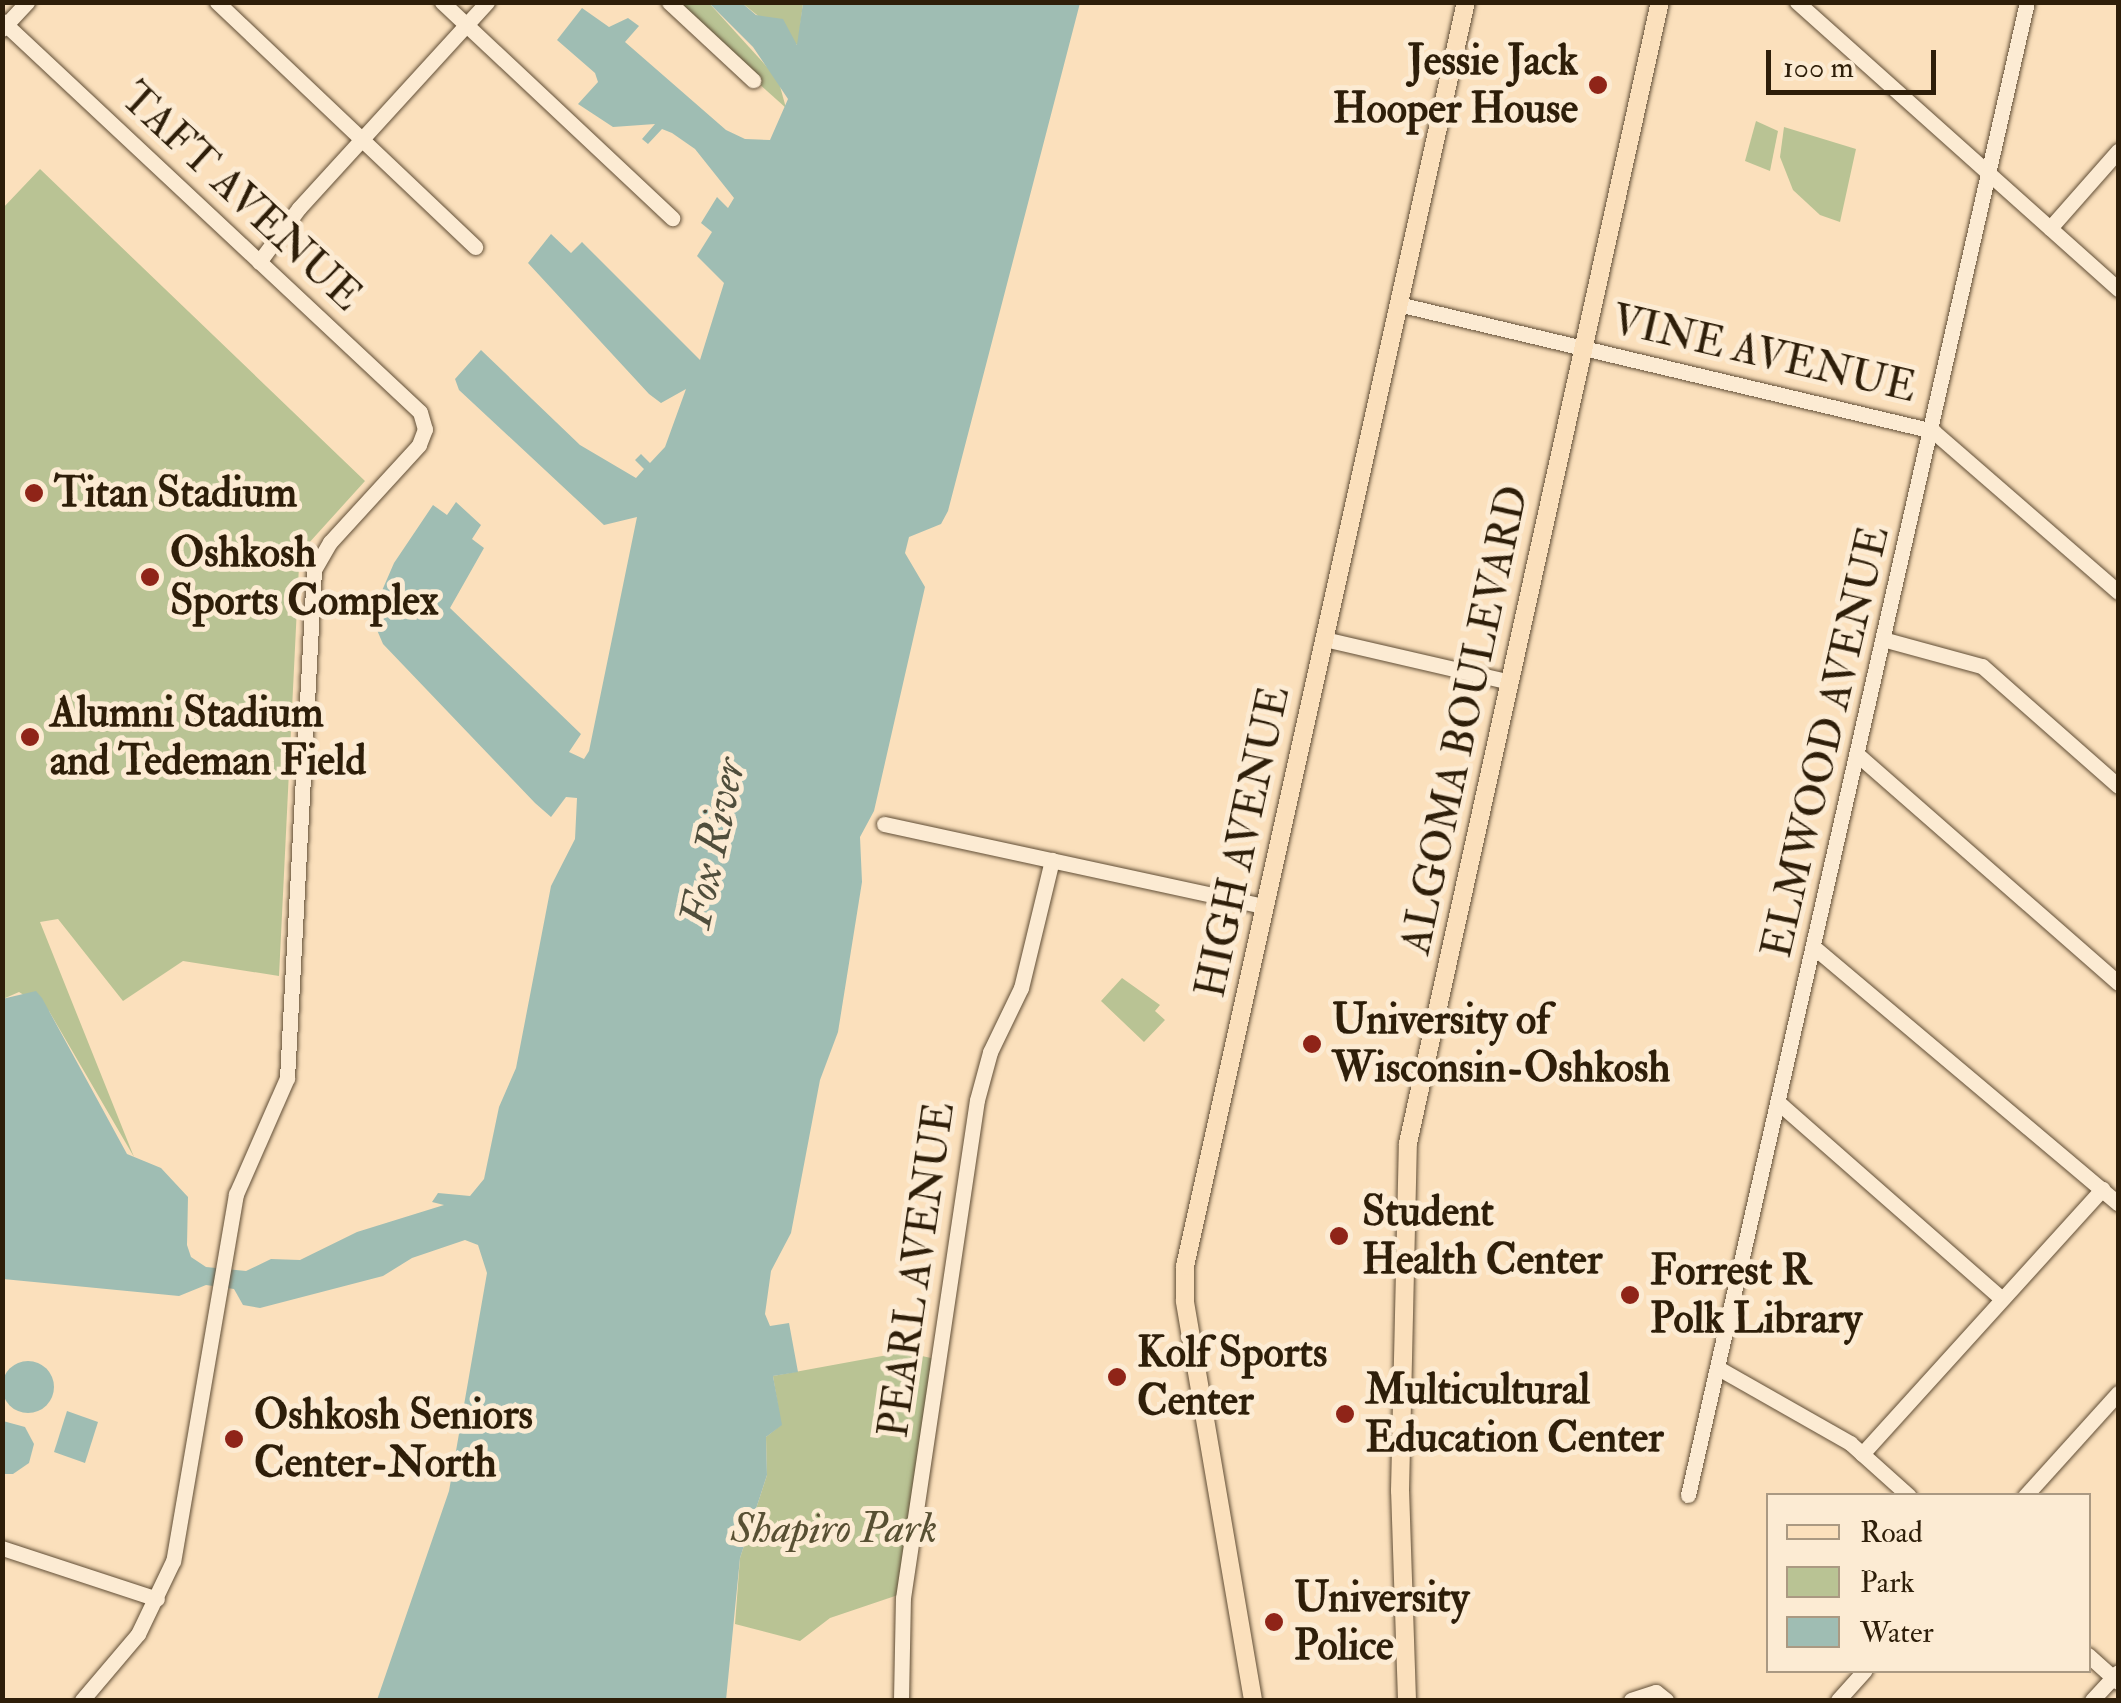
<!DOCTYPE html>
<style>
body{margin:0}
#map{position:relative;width:2121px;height:1703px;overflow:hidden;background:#fbe0bc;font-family:"IM FELL Double Pica",serif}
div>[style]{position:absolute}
.green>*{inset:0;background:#b9c394}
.water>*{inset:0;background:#9fbdb3}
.round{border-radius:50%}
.roads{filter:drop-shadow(0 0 2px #614e36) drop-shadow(0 0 2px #614e36)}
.minor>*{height:15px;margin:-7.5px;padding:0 7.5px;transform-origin:7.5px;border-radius:7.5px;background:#fcebd3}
.major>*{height:18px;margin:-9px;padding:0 9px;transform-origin:9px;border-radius:9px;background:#fbe0bc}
.dots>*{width:28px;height:28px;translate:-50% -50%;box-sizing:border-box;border:5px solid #fcebd3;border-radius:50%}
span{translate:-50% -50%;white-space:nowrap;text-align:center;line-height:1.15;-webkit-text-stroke:10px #fcebd3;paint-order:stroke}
.poi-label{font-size:42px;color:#2e1e09;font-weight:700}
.right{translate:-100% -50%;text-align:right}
.left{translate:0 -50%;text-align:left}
.street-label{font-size:42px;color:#2e1e09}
.park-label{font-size:42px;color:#585033;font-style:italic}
.water-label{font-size:45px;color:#504e3c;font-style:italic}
.frame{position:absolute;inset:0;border:5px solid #2e1e09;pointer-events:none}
.legend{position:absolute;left:1766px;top:1493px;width:325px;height:180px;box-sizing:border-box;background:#fcebd3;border:2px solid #aa9982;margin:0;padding:12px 18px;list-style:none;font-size:30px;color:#2e1e09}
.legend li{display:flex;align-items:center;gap:20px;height:50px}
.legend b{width:50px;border:2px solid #aa9982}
.scale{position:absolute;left:1766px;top:50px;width:170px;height:45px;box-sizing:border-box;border:5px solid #2e1e09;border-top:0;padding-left:12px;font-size:30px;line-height:35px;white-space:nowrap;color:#2e1e09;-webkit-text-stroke:8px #fcebd3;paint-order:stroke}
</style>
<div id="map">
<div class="green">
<div style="clip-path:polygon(669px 3px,709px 3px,778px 79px,786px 108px)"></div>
<div style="clip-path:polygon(742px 3px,803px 3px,798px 45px,790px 41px)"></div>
<div style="clip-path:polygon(1756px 121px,1778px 131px,1770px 171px,1745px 161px)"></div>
<div style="clip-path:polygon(1784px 127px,1856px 149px,1840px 222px,1820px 215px,1793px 190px,1780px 157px)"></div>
<div style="clip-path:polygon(40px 169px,365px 481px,308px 544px,299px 566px,279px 976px,183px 961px,123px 1001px,58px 919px,40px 922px,134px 1157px,49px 1011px,19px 992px,3px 999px,2px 209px)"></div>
<div style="clip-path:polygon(1122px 978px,1160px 1005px,1155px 1011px,1165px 1020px,1144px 1042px,1101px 1001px)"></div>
<div style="clip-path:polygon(904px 1352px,940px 1360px,898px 1595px,830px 1618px,800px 1641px,735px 1624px,740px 1558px,767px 1475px,766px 1437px,781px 1425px,773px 1376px)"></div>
</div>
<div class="water">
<div style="clip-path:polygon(709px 3px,742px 3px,756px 15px,783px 19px,797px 45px,803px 3px,1080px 3px,948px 511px,941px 524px,909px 537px,905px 553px,925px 587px,874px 811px,860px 837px,862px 882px,838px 1032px,820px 1080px,791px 1233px,771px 1271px,765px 1314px,770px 1326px,789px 1323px,798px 1372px,773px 1376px,782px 1425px,766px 1437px,767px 1475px,740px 1558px,726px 1700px,377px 1700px,449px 1491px,487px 1273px,478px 1245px,465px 1240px,412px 1258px,383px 1276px,260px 1308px,243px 1305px,234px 1289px,206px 1285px,179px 1296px,3px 1279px,2px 999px,36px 991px,42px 998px,127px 1154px,161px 1168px,188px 1197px,187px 1245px,191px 1257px,206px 1267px,246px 1271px,271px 1259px,300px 1260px,357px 1232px,444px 1205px,432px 1202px,438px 1193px,470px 1196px,484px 1179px,499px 1107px,516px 1068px,551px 886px,575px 839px,577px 798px,566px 797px,551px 817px,535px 803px,383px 644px,371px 616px,394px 563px,433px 505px,447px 515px,456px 502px,481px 525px,472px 539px,484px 548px,450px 608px,581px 734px,569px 752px,584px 759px,589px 751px,637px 517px,604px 525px,459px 390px,455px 379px,481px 350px,580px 445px,636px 478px,644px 469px,635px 460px,641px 454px,650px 463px,665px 447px,686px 389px,661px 403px,649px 394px,528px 263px,551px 234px,571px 253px,582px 242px,700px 360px,724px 283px,697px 256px,712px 232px,701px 223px,717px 197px,728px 208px,734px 198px,695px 149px,672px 133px,662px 129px,648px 144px,642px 139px,655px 124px,613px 127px,578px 104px,598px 82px,595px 73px,557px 40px,582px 8px,609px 27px,628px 18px,639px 26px,625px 42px,726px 130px,745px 139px,770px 140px,788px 99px,753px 47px)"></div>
<div class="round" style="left:2px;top:1361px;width:52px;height:52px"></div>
<div style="clip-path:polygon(67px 1411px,98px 1422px,85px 1463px,54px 1452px)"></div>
<div style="clip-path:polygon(3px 1421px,25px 1427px,34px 1444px,29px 1463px,13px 1474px,3px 1474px)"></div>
</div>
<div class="roads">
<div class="minor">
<div style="left:217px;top:2px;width:356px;rotate:43.5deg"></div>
<div style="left:442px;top:2px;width:316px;rotate:43.2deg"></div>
<div style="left:669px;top:2px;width:115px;rotate:42.9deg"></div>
<div style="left:1797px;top:2px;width:431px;rotate:41.8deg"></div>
<div style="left:2px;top:21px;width:572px;rotate:43.09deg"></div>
<div style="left:420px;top:412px;width:18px;rotate:74deg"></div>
<div style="left:425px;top:429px;width:17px;rotate:111deg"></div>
<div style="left:419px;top:445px;width:132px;rotate:132.5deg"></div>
<div style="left:330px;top:542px;width:32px;rotate:120deg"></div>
<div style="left:314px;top:570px;width:509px;rotate:93.04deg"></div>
<div style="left:287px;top:1078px;width:127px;rotate:113.7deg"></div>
<div style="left:236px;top:1194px;width:372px;rotate:99.7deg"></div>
<div style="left:173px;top:1561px;width:81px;rotate:115.6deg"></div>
<div style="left:138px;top:1634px;width:87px;rotate:130.3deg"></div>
<div style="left:2px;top:29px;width:37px;rotate:-47deg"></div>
<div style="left:2050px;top:228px;width:103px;rotate:-48.6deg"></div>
<div style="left:259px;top:262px;width:67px;rotate:-53.5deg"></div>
<div style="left:299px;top:208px;width:279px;rotate:-47.6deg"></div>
<div style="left:1398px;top:304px;width:550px;rotate:13.35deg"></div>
<div style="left:1933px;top:431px;width:245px;rotate:41deg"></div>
<div style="left:1324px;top:639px;width:191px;rotate:13deg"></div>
<div style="left:1886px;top:640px;width:99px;rotate:15.2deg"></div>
<div style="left:1982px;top:666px;width:181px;rotate:41.4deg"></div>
<div style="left:1859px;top:756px;width:344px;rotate:41.2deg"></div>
<div style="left:884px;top:824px;width:387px;rotate:12.2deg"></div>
<div style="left:1816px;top:949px;width:395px;rotate:40.1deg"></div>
<div style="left:1780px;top:1104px;width:295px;rotate:41.3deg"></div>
<div style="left:1718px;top:1368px;width:152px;rotate:29.6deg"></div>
<div style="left:1850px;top:1443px;width:79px;rotate:41.9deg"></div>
<div style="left:1862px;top:1454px;width:358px;rotate:-47.8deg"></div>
<div style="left:1688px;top:1495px;width:1531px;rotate:-77.21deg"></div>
<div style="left:2025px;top:1496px;width:139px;rotate:-47.9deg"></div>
<div style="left:2px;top:1548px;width:163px;rotate:18.2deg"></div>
<div style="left:2088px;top:1655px;width:40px;rotate:42deg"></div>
<div style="left:901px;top:1700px;width:102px;rotate:-88.9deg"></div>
<div style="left:903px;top:1598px;width:503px;rotate:-81.55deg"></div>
<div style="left:977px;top:1100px;width:50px;rotate:-74.8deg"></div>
<div style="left:990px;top:1052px;width:71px;rotate:-64.2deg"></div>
<div style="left:1021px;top:988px;width:132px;rotate:-76.4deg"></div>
<div style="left:1631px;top:1700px;width:26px;rotate:-18deg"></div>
<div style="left:1656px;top:1692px;width:13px;rotate:39deg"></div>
<div style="left:1838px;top:1700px;width:40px;rotate:-48deg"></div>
<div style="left:2092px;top:1700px;width:38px;rotate:-47deg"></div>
</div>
<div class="major">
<div style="left:1253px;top:1700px;width:405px;rotate:-99.7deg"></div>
<div style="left:1185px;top:1301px;width:35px;rotate:-90deg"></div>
<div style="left:1185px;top:1266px;width:1295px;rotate:-77.47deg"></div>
<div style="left:1407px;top:1700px;width:209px;rotate:-91.9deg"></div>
<div style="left:1400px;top:1491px;width:348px;rotate:-88.7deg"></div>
<div style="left:1408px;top:1143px;width:1168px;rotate:-77.55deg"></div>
</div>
</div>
<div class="dots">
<div style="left:1598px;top:85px;background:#8f2418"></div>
<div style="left:34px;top:493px;background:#8f2418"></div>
<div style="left:150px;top:577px;background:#8f2418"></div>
<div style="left:30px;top:737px;background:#8f2418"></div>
<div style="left:1312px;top:1044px;background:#8f2418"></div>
<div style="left:1339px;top:1236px;background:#8f2418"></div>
<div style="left:1630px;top:1295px;background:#8f2418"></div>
<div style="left:1117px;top:1377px;background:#8f2418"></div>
<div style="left:1345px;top:1414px;background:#8f2418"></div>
<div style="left:234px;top:1439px;background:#8f2418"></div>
<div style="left:1274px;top:1622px;background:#8f2418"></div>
</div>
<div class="poi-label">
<span class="right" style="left:1578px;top:85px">Jessie Jack<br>Hooper House</span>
<span class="left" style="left:54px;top:493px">Titan Stadium</span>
<span class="left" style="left:170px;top:577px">Oshkosh<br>Sports Complex</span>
<span class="left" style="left:50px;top:737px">Alumni Stadium<br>and Tedeman Field</span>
<span class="left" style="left:1332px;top:1044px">University of<br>Wisconsin-Oshkosh</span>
<span class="left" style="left:1362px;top:1236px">Student<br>Health Center</span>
<span class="left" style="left:1650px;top:1295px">Forrest R<br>Polk Library</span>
<span class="left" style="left:1137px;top:1377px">Kolf Sports<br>Center</span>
<span class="left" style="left:1365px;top:1414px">Multicultural<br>Education Center</span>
<span class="left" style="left:254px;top:1439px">Oshkosh Seniors<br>Center-North</span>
<span class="left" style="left:1294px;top:1622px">University<br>Police</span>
</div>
<div class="street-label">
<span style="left:241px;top:197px;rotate:43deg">TAFT AVENUE</span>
<span style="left:1764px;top:354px;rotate:13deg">VINE AVENUE</span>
<span style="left:1465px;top:720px;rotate:-78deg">ALGOMA BOULEVARD</span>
<span style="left:1826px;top:742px;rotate:-77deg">ELMWOOD AVENUE</span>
<span style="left:1243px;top:842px;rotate:-78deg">HIGH AVENUE</span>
<span style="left:917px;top:1270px;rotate:-82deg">PEARL AVENUE</span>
</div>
<div class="park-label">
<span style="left:834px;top:1529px">Shapiro Park</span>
</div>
<div class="water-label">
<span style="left:714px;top:843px;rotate:-78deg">Fox River</span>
</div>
<div class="frame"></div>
<ul class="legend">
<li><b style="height:12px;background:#fbe0bc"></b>Road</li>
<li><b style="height:28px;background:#b9c394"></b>Park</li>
<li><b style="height:28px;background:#9fbdb3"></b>Water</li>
</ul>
<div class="scale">100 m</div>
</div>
